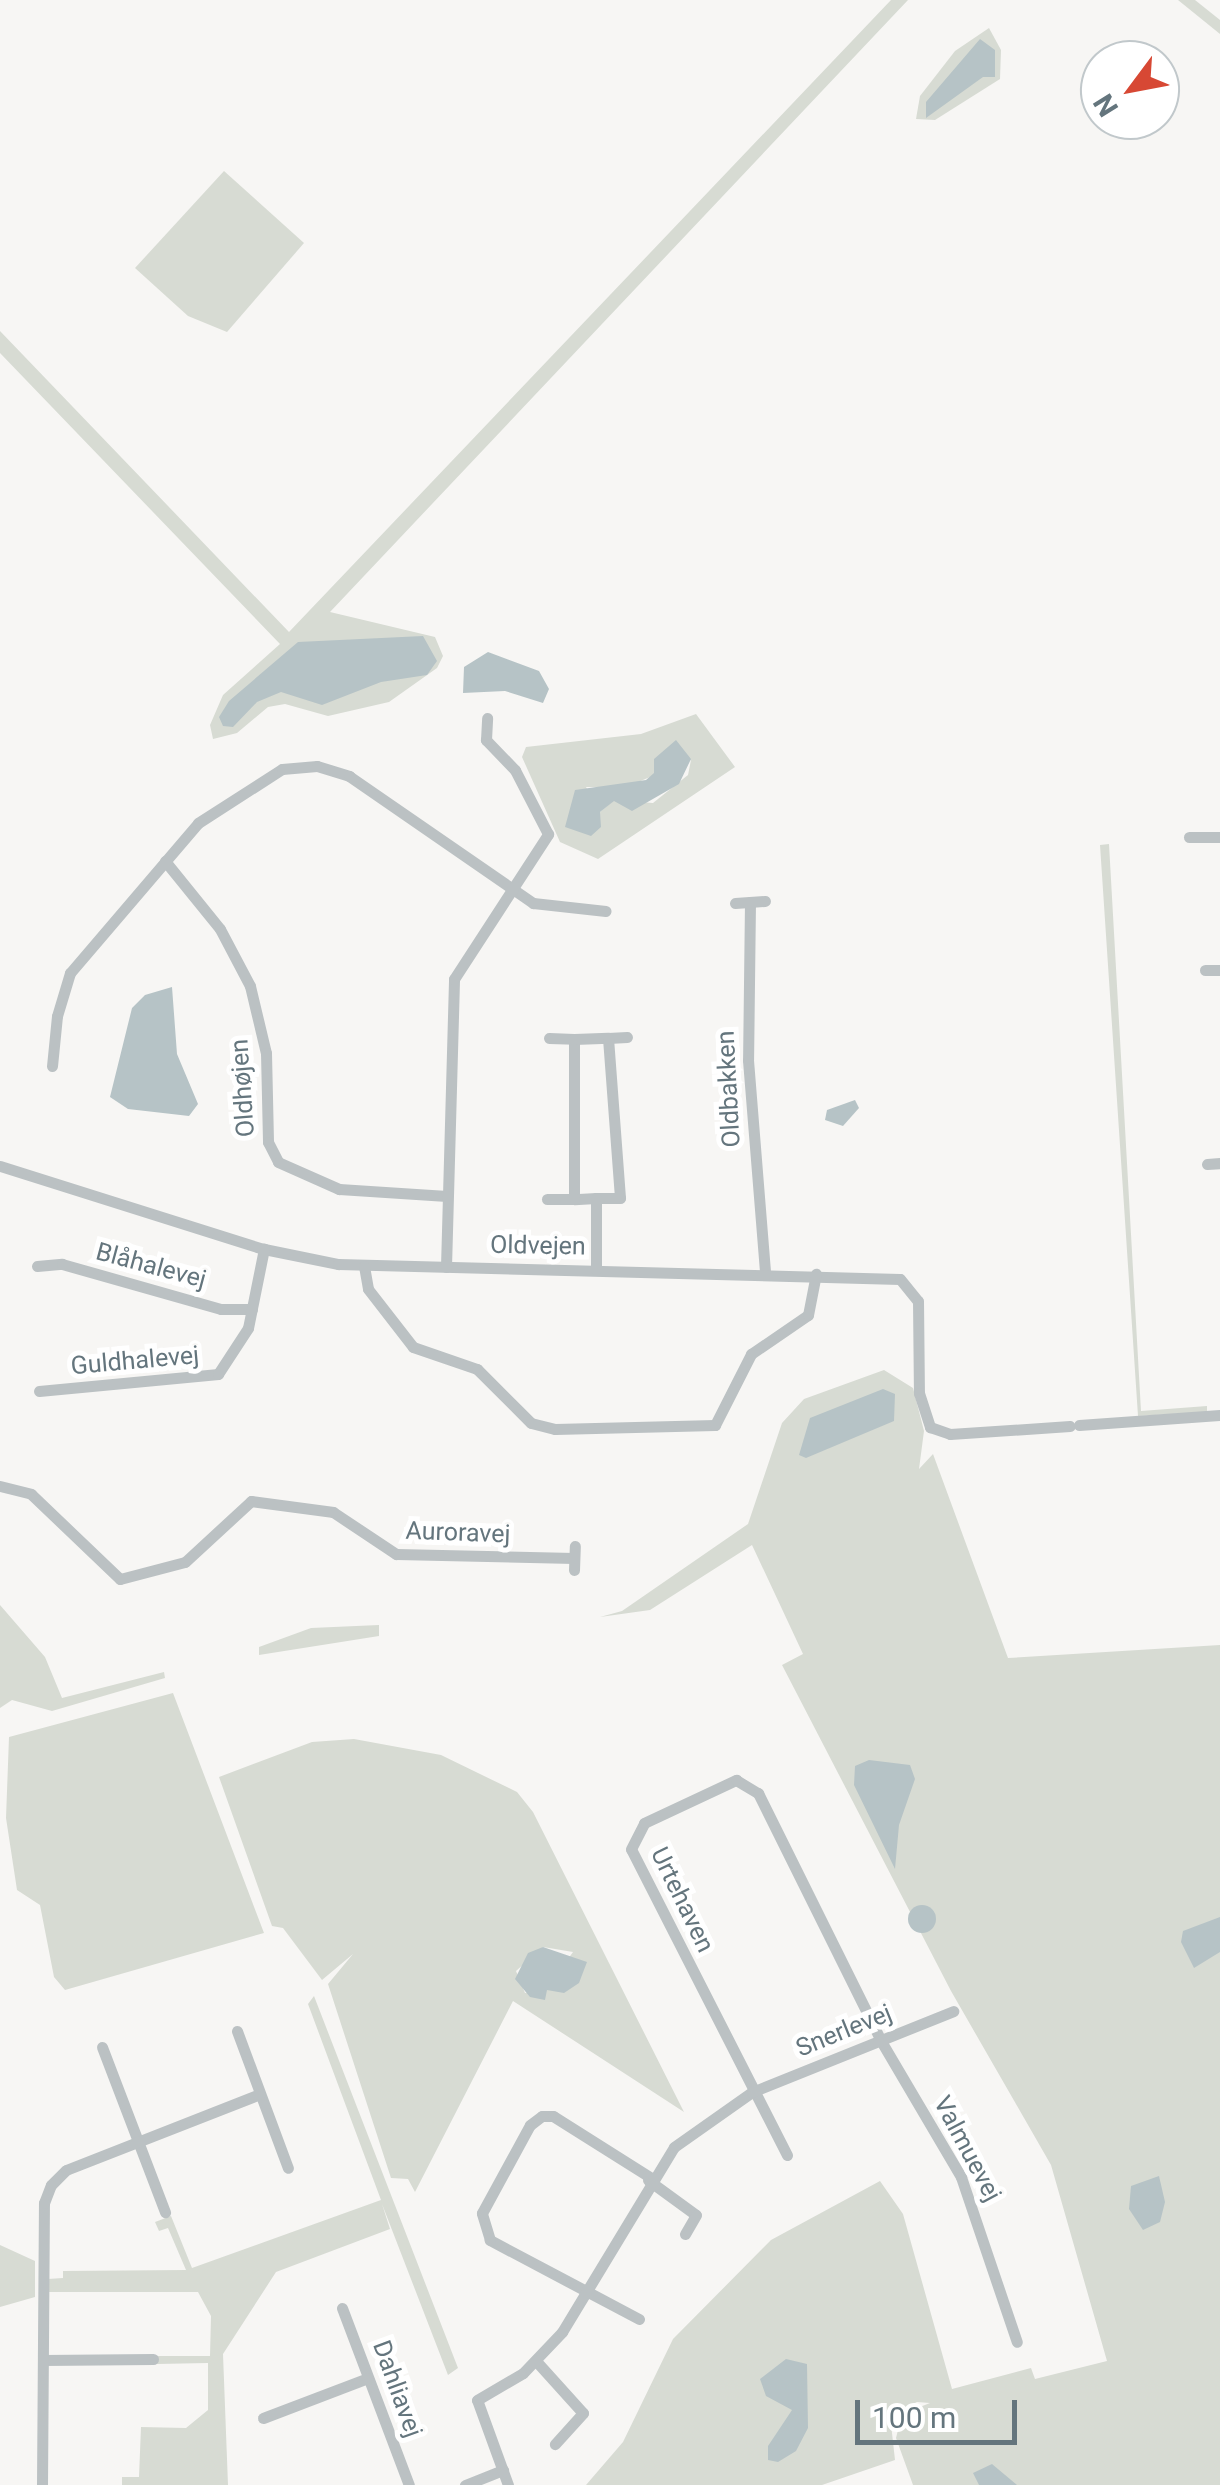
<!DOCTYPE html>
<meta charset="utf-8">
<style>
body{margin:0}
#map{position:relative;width:1220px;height:2485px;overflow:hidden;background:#f7f6f4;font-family:Roboto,sans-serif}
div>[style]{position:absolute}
.green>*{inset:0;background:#d7dbd3}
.water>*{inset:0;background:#b6c3c6}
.round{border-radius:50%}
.minor>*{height:11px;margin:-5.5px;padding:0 5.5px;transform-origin:5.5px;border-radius:5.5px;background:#bbc1c3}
span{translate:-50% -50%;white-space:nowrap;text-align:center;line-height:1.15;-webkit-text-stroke:10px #fff;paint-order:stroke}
.street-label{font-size:25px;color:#64757d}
.north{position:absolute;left:1080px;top:40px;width:100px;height:100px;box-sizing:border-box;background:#fff;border:2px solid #c1c8cb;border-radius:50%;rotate:238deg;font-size:28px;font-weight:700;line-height:40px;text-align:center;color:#64757d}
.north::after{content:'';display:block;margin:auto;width:35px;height:45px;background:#d74834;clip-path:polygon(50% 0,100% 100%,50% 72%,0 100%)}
.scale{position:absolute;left:855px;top:2400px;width:162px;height:45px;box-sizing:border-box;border:5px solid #64757d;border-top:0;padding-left:12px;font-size:30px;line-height:35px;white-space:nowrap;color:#64757d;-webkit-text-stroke:8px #fff;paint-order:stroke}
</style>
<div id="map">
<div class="green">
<div style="clip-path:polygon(891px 0,908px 0,330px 612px,435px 637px,443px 656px,437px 668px,389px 702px,328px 716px,285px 704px,268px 707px,237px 733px,213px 739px,210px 725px,223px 695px,280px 644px,0 353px,0 331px,289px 632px)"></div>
<div style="clip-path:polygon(1178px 0,1195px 0,1220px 20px,1220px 34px)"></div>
<div style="clip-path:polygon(989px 28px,1001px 50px,1000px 79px,935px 120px,916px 119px,920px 96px,955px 51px)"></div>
<div style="clip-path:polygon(224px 171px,304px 243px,227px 332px,188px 316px,135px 268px)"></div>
<div style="clip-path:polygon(evenodd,696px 714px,735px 767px,598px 859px,560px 842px,522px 757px,526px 747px,641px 734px,696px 714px,691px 760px,688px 775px,653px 803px,614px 800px,600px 812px,586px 787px,626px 787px,691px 760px)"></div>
<div style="clip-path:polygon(1109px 844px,1141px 1411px,1207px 1406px,1207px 1412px,1138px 1416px,1100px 845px)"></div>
<div style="clip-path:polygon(884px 1370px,913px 1388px,924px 1431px,919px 1469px,933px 1454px,1008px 1658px,1220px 1645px,1220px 2485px,913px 2485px,896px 2438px,902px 2414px,930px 2403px,917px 2402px,890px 2415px,895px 2460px,822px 2485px,586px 2485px,623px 2442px,673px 2339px,771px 2240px,880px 2181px,903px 2214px,952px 2389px,1031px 2368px,1035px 2379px,1107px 2361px,1051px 2165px,951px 1991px,782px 1665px,803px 1654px,752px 1545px,650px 1610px,600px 1617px,622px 1611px,748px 1524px,782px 1423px,804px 1399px)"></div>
<div style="clip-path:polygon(0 1605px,45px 1657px,62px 1698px,164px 1672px,165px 1678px,52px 1711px,12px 1700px,0 1708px)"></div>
<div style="clip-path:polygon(379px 1625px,379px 1636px,259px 1655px,259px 1647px,311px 1628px)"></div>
<div style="clip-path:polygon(173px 1693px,264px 1933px,65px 1990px,54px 1977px,40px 1905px,17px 1890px,6px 1818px,9px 1737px)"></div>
<div style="clip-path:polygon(evenodd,354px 1739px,441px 1755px,517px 1792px,533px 1812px,684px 2112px,513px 2001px,415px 2192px,408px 2179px,391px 2178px,328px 1984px,353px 1954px,322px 1980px,283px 1928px,272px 1926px,219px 1777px,312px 1742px,354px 1739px,543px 1947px,573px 1952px,546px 1990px,525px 1993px,516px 1971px,543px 1947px)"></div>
<div style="clip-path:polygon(314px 1996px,458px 2368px,448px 2375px,382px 2204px,390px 2229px,276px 2272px,223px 2354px,228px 2485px,122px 2485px,122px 2477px,139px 2477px,141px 2427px,186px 2428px,208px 2410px,208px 2363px,157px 2364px,157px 2356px,210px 2356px,211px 2316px,198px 2292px,48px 2292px,48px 2279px,63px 2278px,63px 2271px,186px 2270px,168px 2228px,159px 2231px,155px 2222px,171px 2216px,192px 2268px,381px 2200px,308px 2004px)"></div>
<div style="clip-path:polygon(0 2245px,35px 2261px,35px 2297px,0 2307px)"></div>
</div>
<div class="water">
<div style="clip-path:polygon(980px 39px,995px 50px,995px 77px,983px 77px,926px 118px,926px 102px)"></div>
<div style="clip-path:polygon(423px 636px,437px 661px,427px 675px,381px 682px,322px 705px,281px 692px,257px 702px,233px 727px,223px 726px,219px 717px,229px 701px,298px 642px)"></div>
<div style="clip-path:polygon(488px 652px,539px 671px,549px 689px,543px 703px,505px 691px,463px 693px,464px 667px)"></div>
<div style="clip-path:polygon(676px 740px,691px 759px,679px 784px,632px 811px,614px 801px,600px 812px,601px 827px,591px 836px,565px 827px,575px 790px,646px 780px,654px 773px,654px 759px)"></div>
<div style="clip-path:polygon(172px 987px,177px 1054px,198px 1104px,189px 1116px,128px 1109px,110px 1097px,132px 1008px,145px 995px)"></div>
<div style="clip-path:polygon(855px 1100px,859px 1108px,843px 1126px,825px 1120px,827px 1110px)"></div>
<div style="clip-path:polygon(883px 1389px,895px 1394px,894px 1421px,806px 1458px,799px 1455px,810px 1418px)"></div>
<div style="clip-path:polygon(869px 1760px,910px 1765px,915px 1779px,899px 1825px,895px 1869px,854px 1785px,855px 1766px)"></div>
<div class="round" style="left:908px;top:1905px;width:28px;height:28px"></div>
<div style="clip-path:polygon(1220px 1917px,1220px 1952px,1194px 1968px,1181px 1942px,1183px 1931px)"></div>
<div style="clip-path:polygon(543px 1947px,587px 1962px,579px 1983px,564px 1993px,547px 1990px,545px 2000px,530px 1997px,515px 1979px,528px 1953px)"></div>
<div style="clip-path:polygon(1159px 2176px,1165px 2202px,1160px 2222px,1143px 2230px,1129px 2209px,1131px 2186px)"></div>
<div style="clip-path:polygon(786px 2359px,807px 2364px,808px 2428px,796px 2451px,778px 2462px,768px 2460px,768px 2446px,792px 2410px,766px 2396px,760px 2379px)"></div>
<div style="clip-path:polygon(992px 2464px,1017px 2485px,979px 2485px,973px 2473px)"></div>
</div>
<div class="minor">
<div style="left:1189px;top:837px;width:31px"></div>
<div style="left:165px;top:861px;width:87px;rotate:51deg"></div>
<div style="left:220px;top:929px;width:64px;rotate:62.2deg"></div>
<div style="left:250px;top:986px;width:69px;rotate:76.6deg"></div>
<div style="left:266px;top:1053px;width:89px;rotate:88.7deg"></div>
<div style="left:268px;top:1142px;width:22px;rotate:63deg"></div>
<div style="left:278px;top:1162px;width:67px;rotate:23.9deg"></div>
<div style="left:339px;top:1189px;width:108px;rotate:3.7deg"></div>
<div style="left:750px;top:902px;width:158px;rotate:90.7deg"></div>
<div style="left:748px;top:1060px;width:214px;rotate:85.4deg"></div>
<div style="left:735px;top:903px;width:30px;rotate:-4deg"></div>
<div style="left:1205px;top:970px;width:15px"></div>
<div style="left:549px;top:1038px;width:25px;rotate:2deg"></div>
<div style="left:608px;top:1038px;width:19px;rotate:-3deg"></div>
<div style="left:52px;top:1066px;width:50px;rotate:-84.3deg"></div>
<div style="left:57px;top:1016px;width:45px;rotate:-73.2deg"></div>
<div style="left:70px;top:973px;width:197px;rotate:-49.5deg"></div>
<div style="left:198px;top:823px;width:100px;rotate:-32.7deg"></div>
<div style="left:282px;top:769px;width:35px;rotate:-5deg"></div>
<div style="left:317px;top:766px;width:34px;rotate:17deg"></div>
<div style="left:349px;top:776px;width:224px;rotate:34.6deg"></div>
<div style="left:533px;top:903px;width:73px;rotate:6.3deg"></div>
<div style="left:1207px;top:1164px;width:13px;rotate:-4deg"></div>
<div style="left:0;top:1166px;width:277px;rotate:17.5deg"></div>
<div style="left:264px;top:1249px;width:76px;rotate:11.5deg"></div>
<div style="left:338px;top:1264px;width:562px;rotate:1.53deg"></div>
<div style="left:900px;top:1279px;width:28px;rotate:51deg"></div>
<div style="left:918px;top:1301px;width:92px;rotate:89.4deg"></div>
<div style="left:919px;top:1393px;width:36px;rotate:72deg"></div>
<div style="left:930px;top:1427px;width:21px;rotate:19deg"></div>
<div style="left:950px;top:1434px;width:120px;rotate:-3.8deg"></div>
<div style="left:596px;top:1198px;width:22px;rotate:177deg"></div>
<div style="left:574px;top:1199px;width:160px;rotate:-90deg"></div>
<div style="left:574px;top:1039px;width:34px;rotate:-2deg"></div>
<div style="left:608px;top:1038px;width:160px;rotate:85.7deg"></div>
<div style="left:620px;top:1198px;width:24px;rotate:180deg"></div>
<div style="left:596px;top:1198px;width:71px;rotate:90deg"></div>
<div style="left:547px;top:1199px;width:27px"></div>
<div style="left:37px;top:1266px;width:25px;rotate:-5deg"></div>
<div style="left:62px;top:1264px;width:165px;rotate:15.8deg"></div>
<div style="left:221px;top:1309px;width:31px"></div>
<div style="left:364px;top:1266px;width:23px;rotate:80deg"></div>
<div style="left:368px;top:1289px;width:73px;rotate:52.2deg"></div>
<div style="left:413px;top:1347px;width:68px;rotate:19deg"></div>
<div style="left:477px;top:1369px;width:76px;rotate:45deg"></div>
<div style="left:531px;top:1423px;width:25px;rotate:14deg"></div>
<div style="left:555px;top:1429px;width:160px;rotate:-1.4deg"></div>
<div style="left:715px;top:1425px;width:80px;rotate:-63.1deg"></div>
<div style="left:751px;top:1354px;width:69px;rotate:-34.4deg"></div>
<div style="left:808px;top:1315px;width:42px;rotate:-79deg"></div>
<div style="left:446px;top:1267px;width:288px;rotate:-88.4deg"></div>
<div style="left:454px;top:979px;width:173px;rotate:-57deg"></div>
<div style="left:548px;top:834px;width:72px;rotate:-117.3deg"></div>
<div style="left:515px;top:770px;width:42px;rotate:-134deg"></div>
<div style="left:486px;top:740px;width:22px;rotate:-87deg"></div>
<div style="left:39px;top:1391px;width:180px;rotate:-5.4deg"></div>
<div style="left:218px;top:1374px;width:55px;rotate:-56.9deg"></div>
<div style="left:248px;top:1328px;width:81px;rotate:-78.6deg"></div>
<div style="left:1079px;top:1425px;width:141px;rotate:-4.1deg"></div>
<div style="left:0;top:1486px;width:32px;rotate:14deg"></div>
<div style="left:31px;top:1494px;width:123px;rotate:43.7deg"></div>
<div style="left:120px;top:1579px;width:67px;rotate:-14.7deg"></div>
<div style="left:185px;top:1562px;width:90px;rotate:-42.7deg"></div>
<div style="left:251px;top:1501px;width:83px;rotate:7.6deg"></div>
<div style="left:333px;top:1512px;width:76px;rotate:33.7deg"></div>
<div style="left:396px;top:1554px;width:178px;rotate:1.3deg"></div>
<div style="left:574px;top:1570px;width:24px;rotate:-88deg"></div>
<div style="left:237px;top:2031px;width:146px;rotate:69.6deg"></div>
<div style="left:102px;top:2047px;width:177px;rotate:69.1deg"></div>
<div style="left:787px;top:2155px;width:343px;rotate:-117deg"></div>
<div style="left:631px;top:1849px;width:29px;rotate:-63deg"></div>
<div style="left:644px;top:1823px;width:102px;rotate:-25.1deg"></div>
<div style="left:736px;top:1780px;width:26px;rotate:31deg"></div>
<div style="left:758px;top:1793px;width:277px;rotate:63.6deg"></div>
<div style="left:881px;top:2041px;width:158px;rotate:59.5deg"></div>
<div style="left:961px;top:2177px;width:174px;rotate:71.3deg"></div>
<div style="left:648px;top:2180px;width:59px;rotate:36.1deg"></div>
<div style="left:696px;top:2215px;width:22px;rotate:120deg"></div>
<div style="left:342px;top:2308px;width:189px;rotate:69.3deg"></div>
<div style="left:639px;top:2319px;width:169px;rotate:-152.1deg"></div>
<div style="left:490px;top:2240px;width:28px;rotate:-107deg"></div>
<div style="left:482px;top:2213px;width:100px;rotate:-61.4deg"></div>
<div style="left:530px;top:2125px;width:15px;rotate:-37deg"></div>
<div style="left:542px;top:2116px;width:11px"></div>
<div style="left:553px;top:2116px;width:115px;rotate:32.2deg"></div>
<div style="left:43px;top:2360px;width:110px;rotate:-0.5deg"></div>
<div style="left:536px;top:2361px;width:70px;rotate:47.9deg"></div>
<div style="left:583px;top:2413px;width:42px;rotate:132.1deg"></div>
<div style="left:263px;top:2418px;width:112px;rotate:-20.9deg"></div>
<div style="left:42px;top:2485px;width:282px;rotate:-89.6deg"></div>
<div style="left:44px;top:2203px;width:19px;rotate:-69deg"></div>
<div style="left:51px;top:2185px;width:21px;rotate:-45deg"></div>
<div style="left:66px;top:2170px;width:208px;rotate:-21.4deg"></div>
<div style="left:465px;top:2485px;width:41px;rotate:-21.5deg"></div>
<div style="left:508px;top:2485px;width:90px;rotate:-110deg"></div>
<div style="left:477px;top:2400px;width:53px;rotate:-30.4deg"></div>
<div style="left:523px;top:2373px;width:57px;rotate:-46.4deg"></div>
<div style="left:562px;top:2332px;width:216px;rotate:-58.8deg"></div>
<div style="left:674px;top:2147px;width:95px;rotate:-35.2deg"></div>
<div style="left:752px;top:2092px;width:217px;rotate:-21.9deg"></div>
</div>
<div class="street-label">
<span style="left:243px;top:1088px;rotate:-94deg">Oldhøjen</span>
<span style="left:729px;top:1089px;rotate:-93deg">Oldbakken</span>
<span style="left:538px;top:1246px;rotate:1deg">Oldvejen</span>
<span style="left:151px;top:1266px;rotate:15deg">Blåhalevej</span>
<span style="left:135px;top:1361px;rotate:-5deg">Guldhalevej</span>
<span style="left:458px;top:1533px;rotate:2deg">Auroravej</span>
<span style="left:682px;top:1900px;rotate:64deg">Urtehaven</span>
<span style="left:844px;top:2031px;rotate:-22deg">Snerlevej</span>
<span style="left:967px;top:2149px;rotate:62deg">Valmuevej</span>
<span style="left:397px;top:2389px;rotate:70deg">Dahliavej</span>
</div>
<div class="north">N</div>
<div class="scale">100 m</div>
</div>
